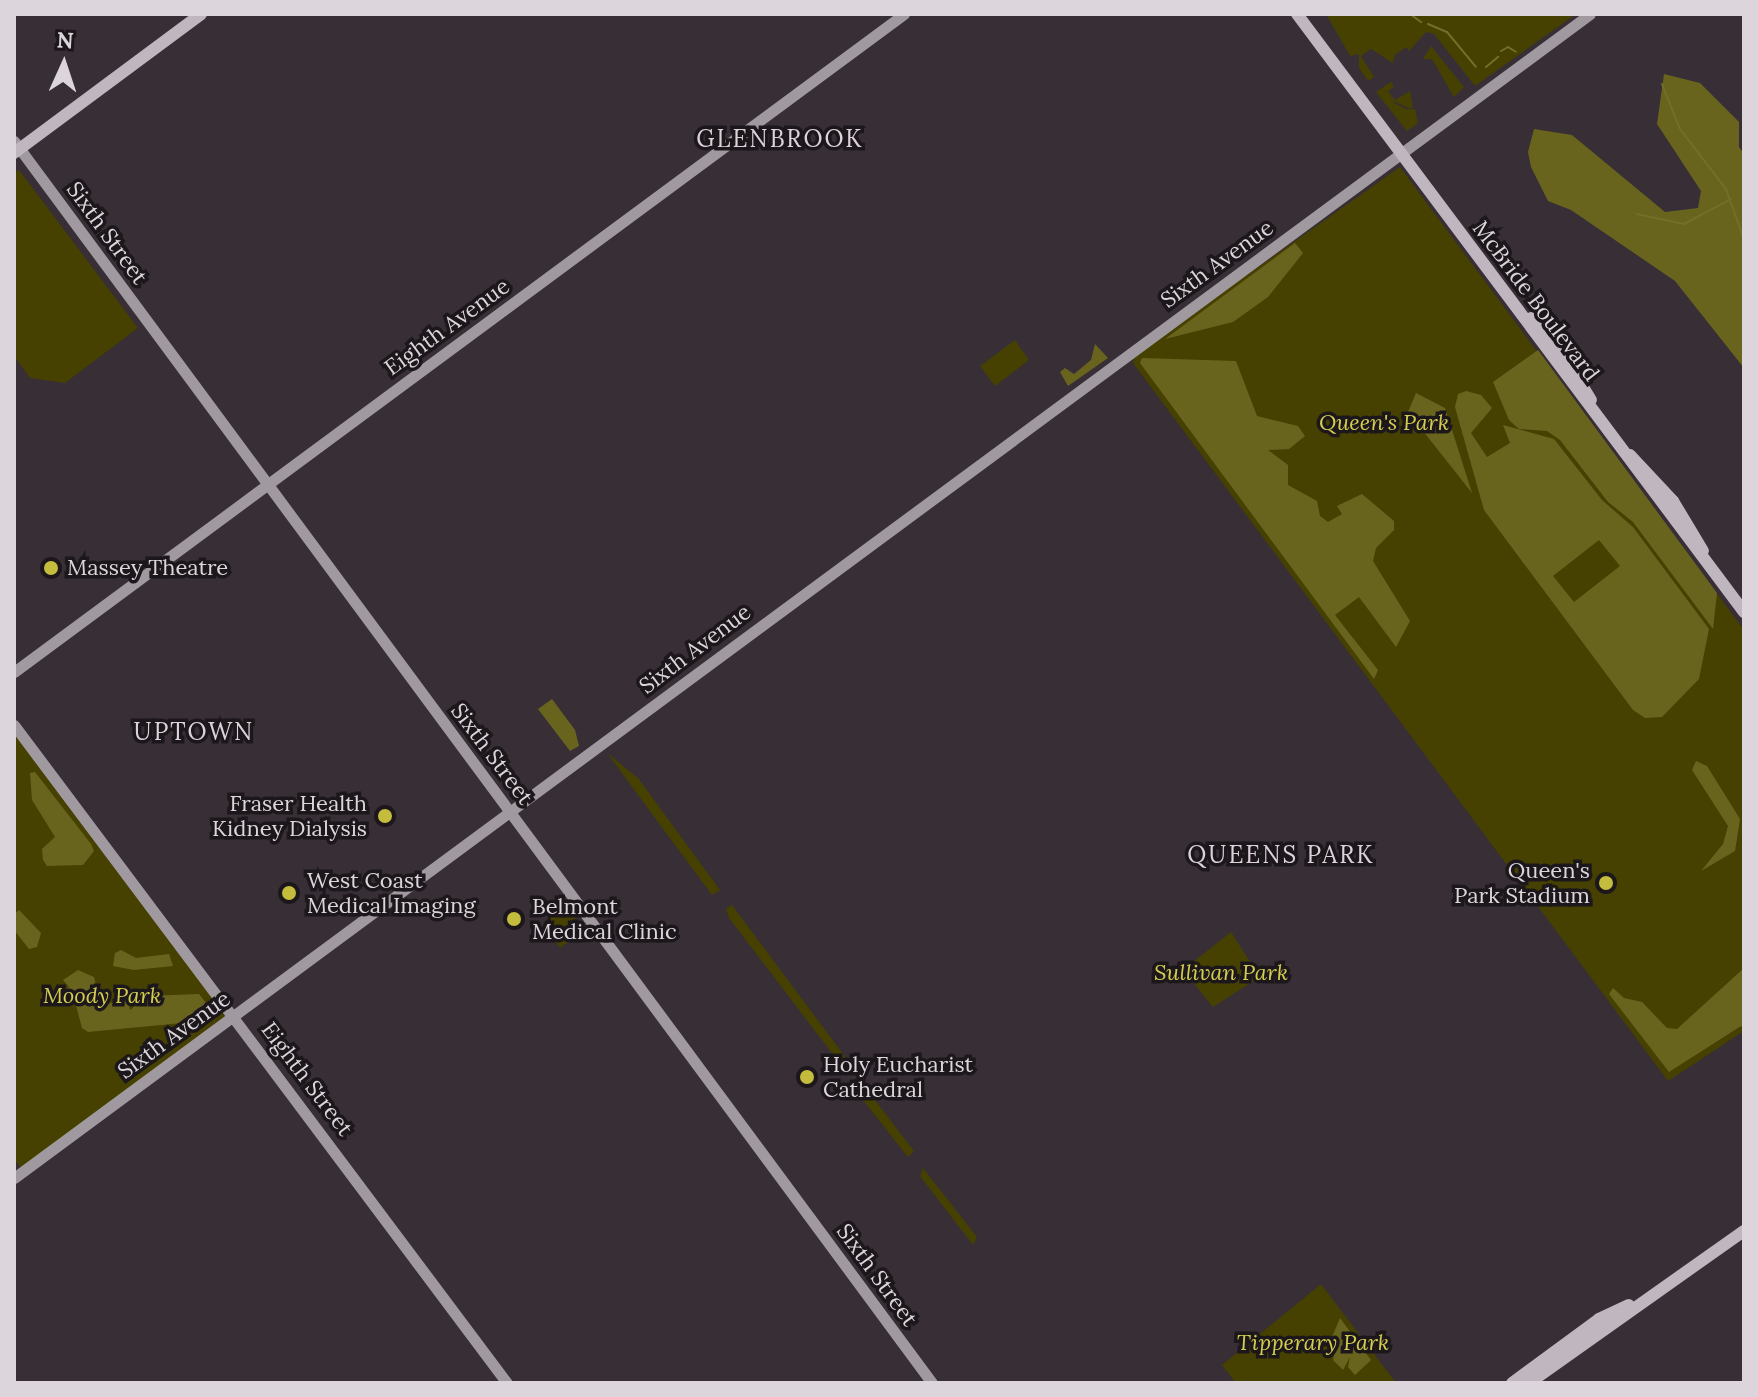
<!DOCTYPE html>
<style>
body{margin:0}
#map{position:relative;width:1758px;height:1397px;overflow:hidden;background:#372e36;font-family:Lora,serif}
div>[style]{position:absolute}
.green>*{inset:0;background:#464100}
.forest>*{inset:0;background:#69641d}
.stream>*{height:2px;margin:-1px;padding:0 1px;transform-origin:1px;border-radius:1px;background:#736e28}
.secondary>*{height:11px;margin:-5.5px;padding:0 5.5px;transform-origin:5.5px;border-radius:5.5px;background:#a199a0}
.primary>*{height:12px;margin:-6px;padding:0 6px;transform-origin:6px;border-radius:6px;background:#c0b6bf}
.dots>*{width:22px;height:22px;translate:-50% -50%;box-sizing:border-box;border:4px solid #1c171b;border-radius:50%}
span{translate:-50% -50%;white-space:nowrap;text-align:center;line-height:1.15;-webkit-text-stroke:7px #1c171b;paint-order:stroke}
.street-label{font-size:22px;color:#dcd6dc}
.park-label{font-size:22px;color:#d3cc4f;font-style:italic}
.poi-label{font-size:22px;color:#dcd6dc}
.left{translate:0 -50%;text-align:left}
.right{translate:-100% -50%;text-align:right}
.neighbourhood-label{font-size:24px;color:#ddd1dc;letter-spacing:2px}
.frame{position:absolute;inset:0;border:16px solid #dcd6dc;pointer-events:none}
.north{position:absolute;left:24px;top:24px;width:80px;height:80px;-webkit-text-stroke:6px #1c171b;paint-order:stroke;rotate:3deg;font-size:22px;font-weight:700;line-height:32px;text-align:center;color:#dcd6dc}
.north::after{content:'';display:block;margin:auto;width:28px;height:36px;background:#dcd6dc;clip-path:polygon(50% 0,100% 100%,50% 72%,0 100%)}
</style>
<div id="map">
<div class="green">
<div style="clip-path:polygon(1326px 14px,1576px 14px,1475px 86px,1434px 34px,1426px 32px,1409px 51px,1406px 47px,1395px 55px,1393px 63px,1371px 49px,1361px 56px,1374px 77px,1368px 81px,1359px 68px,1359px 54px,1350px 56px)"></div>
<div style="clip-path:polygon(1431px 46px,1464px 87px,1454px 97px,1432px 59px,1423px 59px)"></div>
<div style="clip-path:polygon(1391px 82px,1394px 87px,1388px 91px,1395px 100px,1410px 91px,1413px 108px,1408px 108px,1394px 101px,1383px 89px,1396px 104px,1406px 109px,1415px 109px,1418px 123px,1407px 131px,1376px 92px)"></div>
<div style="clip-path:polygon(1400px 167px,1744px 630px,1744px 1031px,1668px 1081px,1133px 363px,1135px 354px)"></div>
<div style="clip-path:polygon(19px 170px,138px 328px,65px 383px,30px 378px,14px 356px,14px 173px)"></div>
<div style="clip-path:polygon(1015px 340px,1029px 360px,995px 386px,980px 366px)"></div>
<div style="clip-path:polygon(14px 733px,228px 1015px,21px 1168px,14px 1159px)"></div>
<div style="clip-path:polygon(607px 753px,638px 778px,720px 890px,712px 895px)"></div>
<div style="clip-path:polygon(732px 905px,849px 1062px,844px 1069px,729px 918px,726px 909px)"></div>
<div style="clip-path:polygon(566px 906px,584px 930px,560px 948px,543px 923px)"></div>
<div style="clip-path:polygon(1231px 932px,1260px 977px,1213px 1007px,1183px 970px)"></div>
<div style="clip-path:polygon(861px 1082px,914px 1151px,908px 1157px,855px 1090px)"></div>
<div style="clip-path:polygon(923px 1168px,977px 1237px,973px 1245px,920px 1176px)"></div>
<div style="clip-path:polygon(1321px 1284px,1396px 1383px,1236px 1383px,1222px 1365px)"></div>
</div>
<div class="forest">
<div style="clip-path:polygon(1664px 74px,1700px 83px,1739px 122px,1739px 147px,1744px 154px,1744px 368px,1675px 281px,1571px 210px,1548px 201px,1531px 167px,1528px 152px,1534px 129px,1572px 135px,1665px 212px,1698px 208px,1701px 191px,1657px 124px)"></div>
<div style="clip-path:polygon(1295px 243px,1303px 253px,1268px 297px,1233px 322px,1165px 339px)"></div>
<div style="clip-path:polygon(1095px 344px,1108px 358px,1068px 386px,1060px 372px,1065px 368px,1074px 374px,1091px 360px)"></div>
<div style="clip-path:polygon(1538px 350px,1717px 593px,1713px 629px,1633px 522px,1608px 502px,1560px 440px,1547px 431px,1519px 429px,1509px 420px,1493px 382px)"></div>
<div style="clip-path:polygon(1142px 358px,1236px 361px,1257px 416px,1298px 426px,1305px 436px,1289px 449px,1268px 450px,1288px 465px,1288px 485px,1317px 501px,1320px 516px,1328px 522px,1342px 514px,1337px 506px,1362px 494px,1394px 521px,1394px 530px,1376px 548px,1373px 561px,1410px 621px,1396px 647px,1359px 597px,1335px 615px,1378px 670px,1374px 679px,1140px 363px)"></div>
<div style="clip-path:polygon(evenodd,1466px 391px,1481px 395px,1492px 408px,1471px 433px,1487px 457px,1510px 443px,1503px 425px,1554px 439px,1602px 500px,1633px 527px,1709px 629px,1699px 679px,1662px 717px,1645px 718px,1633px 710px,1484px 510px,1455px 407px,1458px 394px,1466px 391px,1599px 540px,1620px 566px,1574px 602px,1553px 576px,1599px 540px)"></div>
<div style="clip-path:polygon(1416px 393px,1445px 408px,1472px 493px,1408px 412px)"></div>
<div style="clip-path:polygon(552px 699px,575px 730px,579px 746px,570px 751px,538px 709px)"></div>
<div style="clip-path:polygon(1696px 761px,1707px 766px,1740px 819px,1735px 851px,1701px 871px,1723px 844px,1728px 826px,1692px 770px)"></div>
<div style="clip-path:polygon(35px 772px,91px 844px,94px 851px,83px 865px,47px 866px,43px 860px,42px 849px,55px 837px,32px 800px,30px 773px)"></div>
<div style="clip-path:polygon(19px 910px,41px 933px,37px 947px,29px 949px,14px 930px,14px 914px)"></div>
<div style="clip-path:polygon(121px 950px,136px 958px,169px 954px,173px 966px,134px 970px,113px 966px,115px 953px)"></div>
<div style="clip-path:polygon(1744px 968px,1744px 1029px,1741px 1026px,1669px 1072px,1609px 994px,1613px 988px,1624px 998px,1642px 1002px,1667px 1028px,1677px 1029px)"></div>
<div style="clip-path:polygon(78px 970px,94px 977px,101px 1005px,128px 999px,130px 1010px,148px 996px,199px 994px,206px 1003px,196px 1012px,205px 1023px,196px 1028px,182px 1023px,88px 1032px,82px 1028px,73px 994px,65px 997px,62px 992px,69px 987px,63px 980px)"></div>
<div style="clip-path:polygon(1340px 1318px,1371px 1360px,1355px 1375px,1348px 1367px,1350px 1357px,1343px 1370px,1333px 1360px,1336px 1345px,1332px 1337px)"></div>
</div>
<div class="stream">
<div style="left:1410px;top:14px;width:14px;rotate:36deg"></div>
<div style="left:1428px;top:24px;width:21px;rotate:23deg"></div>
<div style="left:1447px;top:32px;width:45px;rotate:50.4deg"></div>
<div style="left:1501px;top:51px;width:8px;rotate:-30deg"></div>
<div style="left:1508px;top:47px;width:9px;rotate:32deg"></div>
<div style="left:1486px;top:67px;width:16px;rotate:-40deg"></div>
<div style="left:1662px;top:84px;width:48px;rotate:68.2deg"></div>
<div style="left:1680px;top:129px;width:76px;rotate:52.5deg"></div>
<div style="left:1726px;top:189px;width:53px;rotate:70.2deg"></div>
<div style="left:1637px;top:214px;width:48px;rotate:12deg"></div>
<div style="left:1684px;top:224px;width:53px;rotate:-28deg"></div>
</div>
<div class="secondary">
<div style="left:14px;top:141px;width:1544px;rotate:53.53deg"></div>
<div style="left:14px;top:672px;width:1107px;rotate:-36.48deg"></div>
<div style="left:14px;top:725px;width:822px;rotate:53.16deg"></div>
<div style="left:14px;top:1178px;width:1959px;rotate:-36.45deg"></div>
</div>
<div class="primary">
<div style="left:1297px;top:14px;width:747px;rotate:53.22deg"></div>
<div style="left:14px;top:153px;width:233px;rotate:-36.6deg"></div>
<div style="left:1531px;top:318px;width:47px;rotate:48.5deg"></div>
<div style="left:1562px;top:353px;width:55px;rotate:58.3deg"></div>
<div style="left:1630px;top:455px;width:63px;rotate:46.9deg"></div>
<div style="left:1673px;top:501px;width:58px;rotate:59deg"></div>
<div style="left:1512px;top:1383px;width:108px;rotate:-36.3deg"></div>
<div style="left:1599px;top:1319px;width:33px;rotate:-25deg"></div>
<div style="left:1529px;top:1383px;width:263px;rotate:-35.3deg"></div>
</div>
<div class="dots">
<div style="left:51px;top:568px;background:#c4bc3d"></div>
<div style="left:385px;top:816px;background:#c4bc3d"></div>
<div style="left:1606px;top:883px;background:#c4bc3d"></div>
<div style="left:289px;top:893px;background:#c4bc3d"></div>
<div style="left:514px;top:919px;background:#c4bc3d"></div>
<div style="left:807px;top:1077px;background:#c4bc3d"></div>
</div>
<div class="street-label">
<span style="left:107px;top:233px;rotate:54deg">Sixth Street</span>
<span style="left:1217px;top:264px;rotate:-36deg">Sixth Avenue</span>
<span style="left:1536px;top:301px;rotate:53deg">McBride Boulevard</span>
<span style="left:447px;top:327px;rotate:-36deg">Eighth Avenue</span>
<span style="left:695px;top:649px;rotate:-37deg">Sixth Avenue</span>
<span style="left:492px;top:754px;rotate:53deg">Sixth Street</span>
<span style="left:174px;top:1035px;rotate:-36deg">Sixth Avenue</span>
<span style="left:307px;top:1079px;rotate:53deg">Eighth Street</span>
<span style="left:877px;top:1275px;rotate:54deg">Sixth Street</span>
</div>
<div class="park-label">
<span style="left:1384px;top:423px">Queen's Park</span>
<span style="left:1221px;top:973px">Sullivan Park</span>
<span style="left:102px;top:996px">Moody Park</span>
<span style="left:1313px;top:1343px">Tipperary Park</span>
</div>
<div class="poi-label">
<span class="left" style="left:67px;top:568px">Massey Theatre</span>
<span class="right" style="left:367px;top:816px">Fraser Health<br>Kidney Dialysis</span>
<span class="right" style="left:1590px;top:883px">Queen's<br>Park Stadium</span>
<span class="left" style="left:307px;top:893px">West Coast<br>Medical Imaging</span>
<span class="left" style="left:532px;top:919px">Belmont<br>Medical Clinic</span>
<span class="left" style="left:823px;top:1077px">Holy Eucharist<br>Cathedral</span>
</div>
<div class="neighbourhood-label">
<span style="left:780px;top:139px">GLENBROOK</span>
<span style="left:194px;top:732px">UPTOWN</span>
<span style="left:1281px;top:855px">QUEENS PARK</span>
</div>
<div class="frame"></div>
<div class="north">N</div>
</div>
